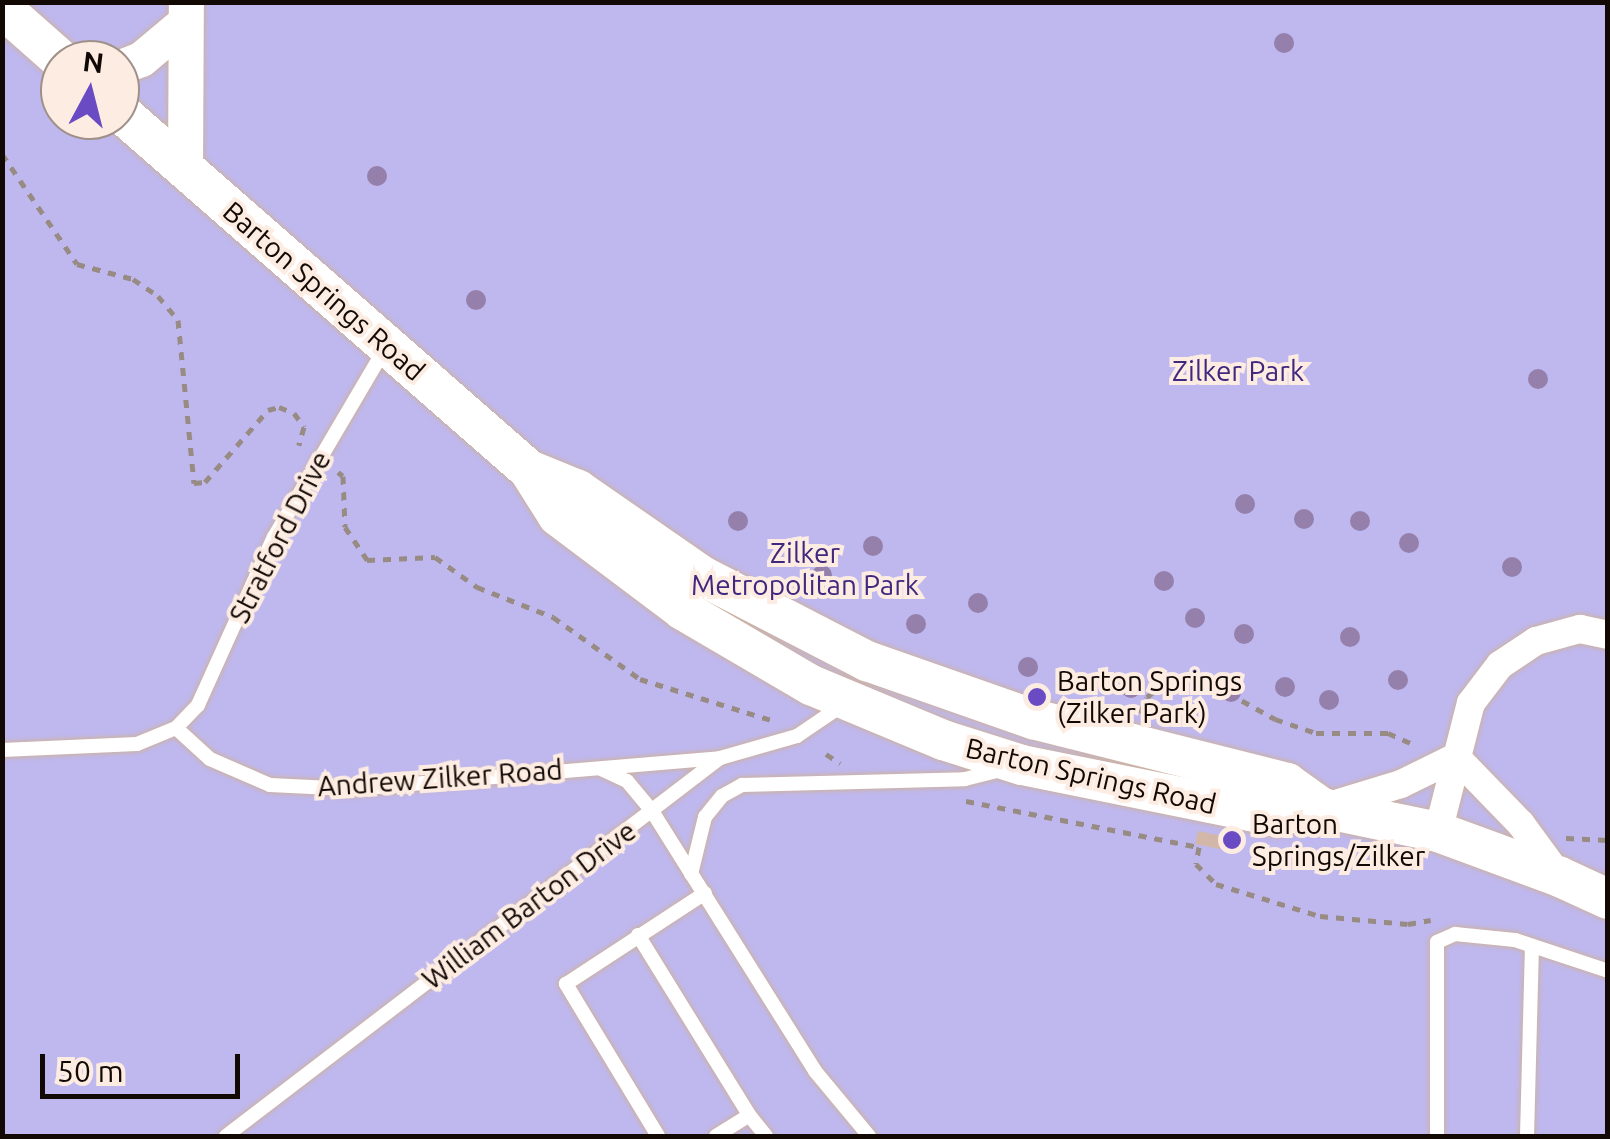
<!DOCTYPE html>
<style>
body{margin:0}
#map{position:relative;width:1610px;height:1139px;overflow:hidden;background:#fdece2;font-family:Ubuntu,sans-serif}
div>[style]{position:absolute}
.green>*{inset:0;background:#bfb8ee}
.building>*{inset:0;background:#d2b7a8}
.path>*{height:5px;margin-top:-2.5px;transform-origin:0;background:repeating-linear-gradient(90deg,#988b83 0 8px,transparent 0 16px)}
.roads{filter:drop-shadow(0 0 2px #ccb2a3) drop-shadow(0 0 2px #ccb2a3)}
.service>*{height:14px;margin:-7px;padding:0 7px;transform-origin:7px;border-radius:7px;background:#fff}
.minor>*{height:28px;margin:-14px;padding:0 14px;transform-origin:14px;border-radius:14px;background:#fff}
.tertiary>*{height:35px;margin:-17.5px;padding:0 17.5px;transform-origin:17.5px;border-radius:17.5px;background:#fff}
.secondary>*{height:40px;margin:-20px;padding:0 20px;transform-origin:20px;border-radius:20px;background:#fff}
.trees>*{width:20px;height:20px;margin:-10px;border-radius:50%;background:#9580ab}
.dots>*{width:28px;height:28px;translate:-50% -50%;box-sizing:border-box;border:5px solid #fdece2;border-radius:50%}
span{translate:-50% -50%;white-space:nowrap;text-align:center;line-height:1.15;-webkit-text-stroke:8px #fdece2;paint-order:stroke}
.street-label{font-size:28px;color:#120905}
.park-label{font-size:28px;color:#40287e}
.poi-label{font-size:28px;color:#120905}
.left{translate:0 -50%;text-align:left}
.frame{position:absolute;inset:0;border:5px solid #120905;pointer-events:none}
.north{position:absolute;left:40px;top:40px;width:100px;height:100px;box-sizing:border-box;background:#fdece2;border:2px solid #9f918a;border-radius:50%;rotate:7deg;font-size:28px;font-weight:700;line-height:40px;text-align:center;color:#120905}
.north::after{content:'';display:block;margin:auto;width:35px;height:45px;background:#6a4bc4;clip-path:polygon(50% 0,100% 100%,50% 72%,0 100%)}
.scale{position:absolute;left:40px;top:1054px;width:200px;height:45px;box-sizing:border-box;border:5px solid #120905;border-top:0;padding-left:12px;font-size:30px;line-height:35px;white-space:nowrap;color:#120905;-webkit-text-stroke:8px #fdece2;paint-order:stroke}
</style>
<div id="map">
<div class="green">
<div style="clip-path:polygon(evenodd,2px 3px,1607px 3px,1607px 1136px,3px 1136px,2px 3px,60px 60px,120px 60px,120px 120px,60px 120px,60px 60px)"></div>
</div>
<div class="building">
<div style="clip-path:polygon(1198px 831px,1222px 836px,1220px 849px,1195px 844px)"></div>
</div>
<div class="path">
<div style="left:2px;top:154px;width:133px;rotate:55.7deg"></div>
<div style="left:77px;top:264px;width:58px;rotate:15deg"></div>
<div style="left:133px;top:279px;width:30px;rotate:34deg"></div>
<div style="left:158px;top:296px;width:31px;rotate:50deg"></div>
<div style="left:178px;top:320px;width:164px;rotate:84.4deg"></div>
<div style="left:194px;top:483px;width:11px;rotate:-5deg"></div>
<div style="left:205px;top:482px;width:96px;rotate:-48.8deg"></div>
<div style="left:268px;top:410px;width:11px;rotate:-15deg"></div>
<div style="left:279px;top:407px;width:16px;rotate:22deg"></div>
<div style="left:294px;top:413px;width:17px;rotate:54deg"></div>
<div style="left:304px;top:427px;width:19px;rotate:106deg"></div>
<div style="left:338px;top:472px;width:6px;rotate:39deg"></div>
<div style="left:343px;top:476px;width:51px;rotate:87.8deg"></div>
<div style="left:345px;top:527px;width:40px;rotate:56deg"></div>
<div style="left:367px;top:560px;width:68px;rotate:-2.5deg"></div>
<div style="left:435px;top:557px;width:52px;rotate:35.5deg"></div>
<div style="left:477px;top:587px;width:82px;rotate:21.5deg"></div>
<div style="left:553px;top:617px;width:107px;rotate:35.5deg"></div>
<div style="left:640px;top:679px;width:137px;rotate:17.4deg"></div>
<div style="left:1140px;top:713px;width:17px;rotate:-66deg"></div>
<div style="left:1147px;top:697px;width:16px;rotate:-38deg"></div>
<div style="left:1160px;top:687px;width:38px;rotate:-7deg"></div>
<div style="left:1198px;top:682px;width:16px;rotate:11deg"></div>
<div style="left:1214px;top:685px;width:70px;rotate:29.1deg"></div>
<div style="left:1275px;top:719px;width:43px;rotate:18.9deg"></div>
<div style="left:1316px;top:733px;width:72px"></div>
<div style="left:1388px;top:733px;width:30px;rotate:24deg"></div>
<div style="left:826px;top:754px;width:17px;rotate:33deg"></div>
<div style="left:966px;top:801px;width:237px;rotate:11.2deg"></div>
<div style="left:1199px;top:847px;width:17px;rotate:100deg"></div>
<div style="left:1196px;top:864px;width:28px;rotate:45deg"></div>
<div style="left:1216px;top:884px;width:109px;rotate:17.1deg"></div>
<div style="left:1320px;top:916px;width:88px;rotate:5.2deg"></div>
<div style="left:1408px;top:924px;width:23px;rotate:-10deg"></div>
<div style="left:1566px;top:838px;width:42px;rotate:2.7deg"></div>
</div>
<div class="roads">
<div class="service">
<div style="left:176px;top:728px;width:46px;rotate:42.4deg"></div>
<div style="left:210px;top:759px;width:65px;rotate:23.4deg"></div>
<div style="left:270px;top:785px;width:82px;rotate:2.8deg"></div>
<div style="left:352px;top:789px;width:369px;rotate:-4.8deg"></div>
<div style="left:2px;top:750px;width:135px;rotate:-2.5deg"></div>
<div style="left:137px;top:744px;width:42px;rotate:-22.3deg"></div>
<div style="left:176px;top:728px;width:32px;rotate:-46deg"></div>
<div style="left:198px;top:705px;width:184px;rotate:-65.7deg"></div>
<div style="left:274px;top:537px;width:221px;rotate:-59.5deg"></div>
<div style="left:601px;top:769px;width:29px;rotate:25deg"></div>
<div style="left:627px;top:781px;width:39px;rotate:50deg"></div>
<div style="left:652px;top:811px;width:307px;rotate:57.9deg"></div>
<div style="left:815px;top:1071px;width:85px;rotate:50.3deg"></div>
<div style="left:691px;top:874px;width:59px;rotate:-76.2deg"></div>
<div style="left:705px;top:817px;width:27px;rotate:-51deg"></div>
<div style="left:722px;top:796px;width:23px;rotate:-29deg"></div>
<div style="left:742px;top:785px;width:223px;rotate:-1.5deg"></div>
<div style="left:965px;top:779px;width:37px;rotate:-14deg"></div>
<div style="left:638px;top:935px;width:211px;rotate:58.3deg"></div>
<div style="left:226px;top:1136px;width:622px;rotate:-37.42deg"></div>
<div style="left:720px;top:758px;width:80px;rotate:-15.9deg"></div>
<div style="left:797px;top:736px;width:57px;rotate:-34.2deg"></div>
<div style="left:658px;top:1136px;width:178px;rotate:-121.2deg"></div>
<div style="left:566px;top:984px;width:166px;rotate:-33.2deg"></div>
<div style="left:716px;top:1136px;width:39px;rotate:-32deg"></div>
<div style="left:749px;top:1115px;width:27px;rotate:51deg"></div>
<div style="left:1437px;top:1136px;width:194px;rotate:-90deg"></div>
<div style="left:1437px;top:942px;width:20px;rotate:-24deg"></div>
<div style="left:1455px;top:934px;width:60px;rotate:5.7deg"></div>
<div style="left:1515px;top:940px;width:98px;rotate:18.4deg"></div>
<div style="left:1527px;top:1136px;width:190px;rotate:-88.5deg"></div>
</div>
<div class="minor">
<div style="left:1326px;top:807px;width:78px;rotate:-17deg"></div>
<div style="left:1401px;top:784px;width:61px;rotate:-26.1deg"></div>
<div style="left:1456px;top:757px;width:93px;rotate:45.9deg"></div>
<div style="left:1521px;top:824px;width:64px;rotate:53.8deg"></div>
<div style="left:1438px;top:832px;width:133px;rotate:-75.7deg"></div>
<div style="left:1471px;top:703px;width:48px;rotate:-52.7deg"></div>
<div style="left:1500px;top:665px;width:43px;rotate:-33.7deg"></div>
<div style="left:1536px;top:641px;width:46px;rotate:-15.3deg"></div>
<div style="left:1580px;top:629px;width:29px;rotate:12deg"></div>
</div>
<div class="tertiary">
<div style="left:120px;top:67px;width:22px;rotate:-21deg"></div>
<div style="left:141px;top:59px;width:57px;rotate:-40.1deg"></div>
<div style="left:185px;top:169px;width:167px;rotate:-89.7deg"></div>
</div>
<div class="secondary">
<div style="left:2px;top:8px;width:79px;rotate:41.4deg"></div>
<div style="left:120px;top:112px;width:544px;rotate:41.2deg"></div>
<div style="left:529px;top:470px;width:54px;rotate:57.8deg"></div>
<div style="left:558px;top:516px;width:156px;rotate:36.9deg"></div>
<div style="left:683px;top:610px;width:148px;rotate:30.4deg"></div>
<div style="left:811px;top:685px;width:143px;rotate:22.6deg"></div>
<div style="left:943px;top:740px;width:83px;rotate:17.6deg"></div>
<div style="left:1022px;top:765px;width:257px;rotate:11.4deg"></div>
<div style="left:1274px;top:816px;width:49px;rotate:-9.5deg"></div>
<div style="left:1322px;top:808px;width:118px;rotate:11.7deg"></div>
<div style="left:1438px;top:832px;width:130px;rotate:20.2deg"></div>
<div style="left:1560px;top:877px;width:53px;rotate:24.6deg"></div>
<div style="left:529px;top:470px;width:53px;rotate:22.2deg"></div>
<div style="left:578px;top:490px;width:151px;rotate:34.7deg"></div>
<div style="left:702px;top:576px;width:186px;rotate:27.3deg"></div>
<div style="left:867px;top:661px;width:176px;rotate:19.3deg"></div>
<div style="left:1033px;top:719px;width:262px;rotate:14.1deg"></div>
<div style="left:1287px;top:783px;width:43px;rotate:35.5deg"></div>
</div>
</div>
<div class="trees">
<div style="left:1284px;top:43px"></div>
<div style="left:377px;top:176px"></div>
<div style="left:476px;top:300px"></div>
<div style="left:1538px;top:379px"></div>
<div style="left:1245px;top:504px"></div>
<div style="left:1304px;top:519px"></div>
<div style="left:738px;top:521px"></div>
<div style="left:1360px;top:521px"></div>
<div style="left:1409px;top:543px"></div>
<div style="left:873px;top:546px"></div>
<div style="left:1512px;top:567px"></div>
<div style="left:822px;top:575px"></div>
<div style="left:1164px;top:581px"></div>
<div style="left:978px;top:603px"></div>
<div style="left:1195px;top:618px"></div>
<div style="left:916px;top:624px"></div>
<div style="left:1244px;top:634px"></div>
<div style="left:1350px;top:637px"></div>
<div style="left:1028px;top:667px"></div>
<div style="left:1398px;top:680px"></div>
<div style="left:1285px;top:687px"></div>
<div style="left:1131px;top:688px"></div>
<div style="left:1231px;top:692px"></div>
<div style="left:1329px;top:700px"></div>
</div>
<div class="dots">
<div style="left:1037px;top:697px;background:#6a4bc4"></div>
<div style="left:1232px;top:840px;background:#6a4bc4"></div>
</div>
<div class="street-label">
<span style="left:324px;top:291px;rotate:41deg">Barton Springs Road</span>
<span style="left:280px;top:537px;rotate:-63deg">Stratford Drive</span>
<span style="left:1091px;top:776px;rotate:13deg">Barton Springs Road</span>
<span style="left:440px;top:778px;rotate:-4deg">Andrew Zilker Road</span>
<span style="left:529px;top:905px;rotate:-37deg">William Barton Drive</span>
</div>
<div class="park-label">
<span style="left:1238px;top:371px">Zilker Park</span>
<span style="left:805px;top:569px">Zilker<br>Metropolitan Park</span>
</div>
<div class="poi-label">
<span class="left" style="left:1057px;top:697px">Barton Springs<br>(Zilker Park)</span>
<span class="left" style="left:1252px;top:840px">Barton<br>Springs/Zilker</span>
</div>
<div class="frame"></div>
<div class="north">N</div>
<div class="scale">50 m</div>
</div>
